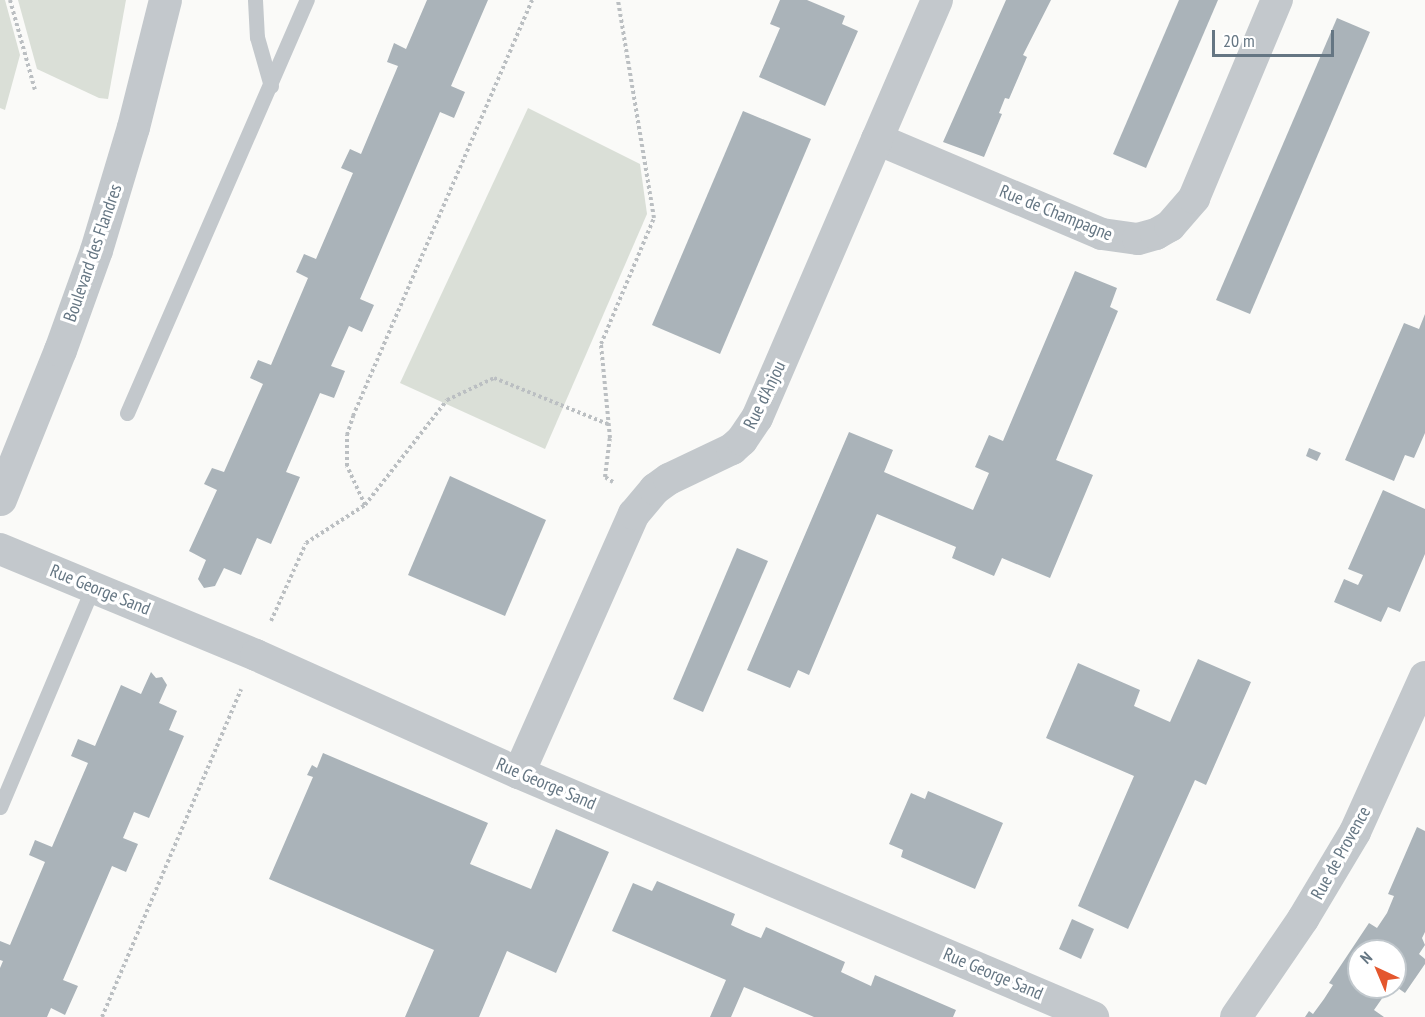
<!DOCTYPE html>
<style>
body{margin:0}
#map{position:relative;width:1425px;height:1017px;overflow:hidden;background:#fafaf8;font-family:"PT Sans Narrow",sans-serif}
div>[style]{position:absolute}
.green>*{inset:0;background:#dadfd7}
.building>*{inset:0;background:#aab3b9}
.path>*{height:4px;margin-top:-2px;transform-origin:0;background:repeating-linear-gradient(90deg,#bbbfc2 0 3px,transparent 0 6px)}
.service>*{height:15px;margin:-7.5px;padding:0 7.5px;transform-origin:7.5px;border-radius:7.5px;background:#c3c8cc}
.minor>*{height:32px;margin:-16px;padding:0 16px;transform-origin:16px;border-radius:16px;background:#c3c8cc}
.tertiary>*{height:33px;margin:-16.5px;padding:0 16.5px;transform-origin:16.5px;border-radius:16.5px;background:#c3c8cc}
span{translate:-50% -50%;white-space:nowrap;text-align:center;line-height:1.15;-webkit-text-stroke:6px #fff;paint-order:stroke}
.street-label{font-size:18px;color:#657683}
.north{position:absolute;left:1347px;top:939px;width:60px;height:60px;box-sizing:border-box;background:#fff;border:2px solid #c1c8cd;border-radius:50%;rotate:316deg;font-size:16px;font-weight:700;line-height:24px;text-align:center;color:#657683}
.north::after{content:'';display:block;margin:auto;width:21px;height:27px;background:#e4572e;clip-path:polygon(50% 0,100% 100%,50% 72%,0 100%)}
.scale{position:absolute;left:1212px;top:30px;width:122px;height:27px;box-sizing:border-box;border:3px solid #657683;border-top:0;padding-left:8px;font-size:18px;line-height:21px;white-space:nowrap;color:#657683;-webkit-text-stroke:4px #fff;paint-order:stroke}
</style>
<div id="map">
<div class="green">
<div style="clip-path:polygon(0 0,5px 0,20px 55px,5px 110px,0 108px)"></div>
<div style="clip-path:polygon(18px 0,126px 0,108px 99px,99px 98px,37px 69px)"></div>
<div style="clip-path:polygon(528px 108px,640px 164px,647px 214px,545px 449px,400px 383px)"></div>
</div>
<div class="building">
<div style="clip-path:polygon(427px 0,488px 0,451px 86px,465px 92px,454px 118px,440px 112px,360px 299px,374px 305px,362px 332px,349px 326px,331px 366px,345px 371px,334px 398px,320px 393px,286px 472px,300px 477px,271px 544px,257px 538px,241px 575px,224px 568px,215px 586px,204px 588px,198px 579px,206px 560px,189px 551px,217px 490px,204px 484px,212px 468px,224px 472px,263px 384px,250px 378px,258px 360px,271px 365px,308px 278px,296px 272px,304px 254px,316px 259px,353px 173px,341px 168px,350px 149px,361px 154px,398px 66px,387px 62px,394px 43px,406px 49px)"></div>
<div style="clip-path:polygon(780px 0,807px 0,845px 16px,842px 24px,858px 31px,825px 106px,759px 77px,780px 28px,770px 24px)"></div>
<div style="clip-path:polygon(1006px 0,1051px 0,1023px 55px,1027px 57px,1009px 99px,1005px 98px,999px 113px,1002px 114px,984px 157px,943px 142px)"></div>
<div style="clip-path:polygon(1179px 0,1218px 0,1146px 168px,1113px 154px)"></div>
<div style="clip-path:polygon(1337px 18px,1370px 32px,1250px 314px,1216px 300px)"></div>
<div style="clip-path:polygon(743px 111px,811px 139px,720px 354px,652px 325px)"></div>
<div style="clip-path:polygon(1075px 271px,1117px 288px,1110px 307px,1118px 311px,1056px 460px,1093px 475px,1050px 578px,1002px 558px,994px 576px,952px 558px,956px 547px,877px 514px,809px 675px,798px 670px,790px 688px,747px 670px,849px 432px,893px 450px,884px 472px,973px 510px,989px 473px,975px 467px,989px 435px,1003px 441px)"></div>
<div style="clip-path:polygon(1425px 314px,1425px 433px,1414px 458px,1405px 455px,1394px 481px,1345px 460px,1404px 323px,1419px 329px)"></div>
<div style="clip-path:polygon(1309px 448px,1321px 453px,1317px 461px,1306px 456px)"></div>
<div style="clip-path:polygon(450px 476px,546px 520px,505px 616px,408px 575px)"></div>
<div style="clip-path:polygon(1383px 490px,1425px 509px,1425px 554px,1400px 612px,1388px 607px,1381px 622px,1334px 602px,1344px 579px,1358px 585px,1363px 575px,1348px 569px)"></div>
<div style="clip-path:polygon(737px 548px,768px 561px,703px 712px,673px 699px)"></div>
<div style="clip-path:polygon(1198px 659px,1251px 682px,1206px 785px,1195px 780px,1128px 929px,1078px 906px,1134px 776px,1046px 738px,1078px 663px,1140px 690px,1134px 706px,1170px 722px)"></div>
<div style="clip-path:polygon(151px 672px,156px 678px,162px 677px,167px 685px,159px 703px,177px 711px,169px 730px,184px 736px,149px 818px,134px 812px,123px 838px,138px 844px,126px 872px,112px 866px,63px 980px,78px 986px,65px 1015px,51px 1008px,47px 1017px,0 1017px,0 968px,3px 961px,0 960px,0 941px,10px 945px,45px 862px,29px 855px,35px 840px,52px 847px,88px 763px,71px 756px,78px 739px,95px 746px,121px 685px,141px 694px)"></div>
<div style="clip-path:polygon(323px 753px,488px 823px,470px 864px,531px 889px,556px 829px,609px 852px,556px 973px,507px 951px,479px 1017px,405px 1017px,434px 950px,269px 879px,313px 777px,307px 775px,312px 765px,317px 768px)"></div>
<div style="clip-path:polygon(928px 791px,1003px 823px,975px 889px,901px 857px,903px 850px,889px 844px,911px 793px,925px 799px)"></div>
<div style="clip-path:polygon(1417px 827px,1425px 831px,1425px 932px,1422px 938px,1425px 945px,1419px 954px,1425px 959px,1425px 964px,1405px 993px,1395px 986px,1395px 951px,1359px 951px,1359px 987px,1390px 987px,1374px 1010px,1384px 1017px,1305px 1017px,1309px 1011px,1313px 1014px,1324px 999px,1333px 985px,1329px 983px,1369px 923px,1377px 928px,1387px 913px,1394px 896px,1388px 894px)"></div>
<div style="clip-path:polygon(657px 881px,735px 914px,731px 925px,746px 932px,761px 938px,766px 927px,845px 962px,841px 972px,871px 986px,875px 975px,956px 1010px,953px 1017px,814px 1017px,744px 987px,731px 1017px,710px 1017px,726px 980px,612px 931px,633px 883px,652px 891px)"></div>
<div style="clip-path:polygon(1072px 919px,1094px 929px,1081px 959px,1059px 949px)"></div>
</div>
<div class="path">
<div style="left:10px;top:0;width:93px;rotate:74.5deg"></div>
<div style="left:613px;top:482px;width:9px;rotate:-148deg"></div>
<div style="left:605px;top:477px;width:39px;rotate:-83deg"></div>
<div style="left:610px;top:438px;width:94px;rotate:-95.5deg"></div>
<div style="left:601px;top:344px;width:137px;rotate:-67.2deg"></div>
<div style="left:654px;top:218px;width:221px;rotate:-99.4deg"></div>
<div style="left:365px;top:505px;width:43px;rotate:-114.8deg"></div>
<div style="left:347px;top:466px;width:31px;rotate:-90deg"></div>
<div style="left:347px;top:435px;width:20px;rotate:-72deg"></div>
<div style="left:353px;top:416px;width:453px;rotate:-66.7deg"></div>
<div style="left:271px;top:621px;width:85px;rotate:-65.8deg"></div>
<div style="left:306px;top:543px;width:70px;rotate:-32.8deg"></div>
<div style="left:365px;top:505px;width:133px;rotate:-52deg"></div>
<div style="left:447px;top:400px;width:52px;rotate:-25.1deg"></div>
<div style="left:494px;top:378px;width:123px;rotate:22deg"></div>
<div style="left:102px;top:1017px;width:356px;rotate:-67deg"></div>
</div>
<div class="service">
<div style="left:255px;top:0;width:37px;rotate:87deg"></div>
<div style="left:257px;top:37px;width:51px;rotate:74.1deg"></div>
<div style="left:127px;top:413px;width:451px;rotate:-66.5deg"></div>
<div style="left:0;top:807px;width:239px;rotate:-67.1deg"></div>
</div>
<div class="minor">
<div style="left:877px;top:139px;width:244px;rotate:22.9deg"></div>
<div style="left:1102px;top:234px;width:36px;rotate:8deg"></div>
<div style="left:1138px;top:239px;width:19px;rotate:-16deg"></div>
<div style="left:1156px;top:234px;width:16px;rotate:-30deg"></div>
<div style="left:1170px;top:226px;width:37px;rotate:-49deg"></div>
<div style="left:1194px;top:198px;width:215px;rotate:-67.3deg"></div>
<div style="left:0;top:549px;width:277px;rotate:22.5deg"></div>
<div style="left:256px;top:655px;width:288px;rotate:24.2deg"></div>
<div style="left:519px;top:773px;width:624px;rotate:23.03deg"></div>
<div style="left:519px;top:773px;width:283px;rotate:-66.1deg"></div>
<div style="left:634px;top:514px;width:33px;rotate:-50deg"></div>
<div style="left:655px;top:489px;width:17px;rotate:-36deg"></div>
<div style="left:669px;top:479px;width:70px;rotate:-25.5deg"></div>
<div style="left:732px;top:449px;width:13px;rotate:-42deg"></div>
<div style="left:742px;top:440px;width:27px;rotate:-56deg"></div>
<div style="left:757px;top:418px;width:455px;rotate:-66.7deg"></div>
<div style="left:1236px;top:1017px;width:119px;rotate:-55.6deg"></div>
<div style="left:1303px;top:919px;width:101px;rotate:-59.1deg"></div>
<div style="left:1355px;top:832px;width:170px;rotate:-65.7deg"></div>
</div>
<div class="tertiary">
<div style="left:0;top:499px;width:161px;rotate:-68.1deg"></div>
<div style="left:60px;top:350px;width:106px;rotate:-70.2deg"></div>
<div style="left:96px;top:250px;width:128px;rotate:-73.3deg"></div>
<div style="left:133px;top:127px;width:131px;rotate:-75.9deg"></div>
</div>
<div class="street-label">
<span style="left:1056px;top:213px;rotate:22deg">Rue de Champagne</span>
<span style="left:93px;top:253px;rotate:-71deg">Boulevard des Flandres</span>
<span style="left:765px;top:395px;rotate:-64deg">Rue d'Anjou</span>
<span style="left:100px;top:590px;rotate:22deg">Rue George Sand</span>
<span style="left:546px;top:784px;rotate:23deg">Rue George Sand</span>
<span style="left:1341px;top:853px;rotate:-61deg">Rue de Provence</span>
<span style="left:993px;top:974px;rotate:23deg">Rue George Sand</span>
</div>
<div class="north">N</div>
<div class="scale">20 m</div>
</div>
